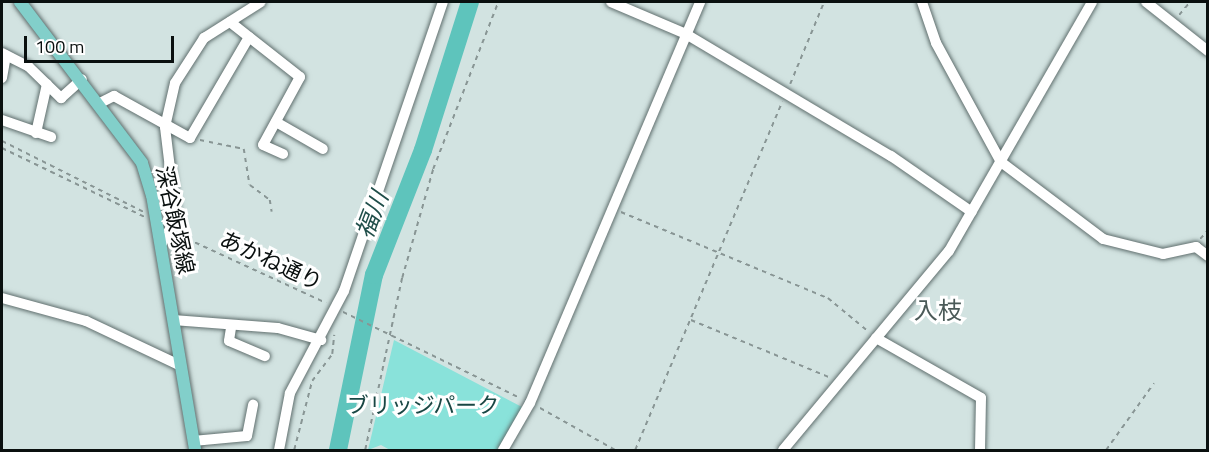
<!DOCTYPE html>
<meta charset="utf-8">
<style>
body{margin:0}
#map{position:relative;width:1209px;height:452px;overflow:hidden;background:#d2e3e1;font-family:"Titillium Web","Noto Sans JP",sans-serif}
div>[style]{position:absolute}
.green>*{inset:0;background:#89e2da}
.river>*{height:18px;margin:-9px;padding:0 9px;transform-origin:9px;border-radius:9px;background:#5ec4bc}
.path>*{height:1.5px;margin-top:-0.75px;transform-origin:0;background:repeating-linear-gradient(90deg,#889594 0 4.5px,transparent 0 9px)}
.roads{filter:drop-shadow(0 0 2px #606f6e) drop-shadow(0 0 2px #606f6e)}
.minor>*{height:10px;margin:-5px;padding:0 5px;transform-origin:5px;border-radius:5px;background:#fff}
.major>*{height:12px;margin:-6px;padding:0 6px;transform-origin:6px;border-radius:6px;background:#82cfca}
span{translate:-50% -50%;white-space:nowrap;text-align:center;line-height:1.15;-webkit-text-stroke:6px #fff;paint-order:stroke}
.street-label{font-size:22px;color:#0a100f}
.park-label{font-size:22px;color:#194744}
.water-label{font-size:24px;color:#204e4a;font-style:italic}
.neighbourhood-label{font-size:24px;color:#4b5a58}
.frame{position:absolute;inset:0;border:3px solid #0a100f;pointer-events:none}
.scale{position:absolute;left:24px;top:36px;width:150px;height:27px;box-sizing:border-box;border:3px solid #0a100f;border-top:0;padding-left:8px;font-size:18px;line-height:21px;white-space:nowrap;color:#0a100f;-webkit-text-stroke:4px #fff;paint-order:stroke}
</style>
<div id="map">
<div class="green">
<div style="clip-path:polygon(394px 340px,522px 407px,498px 450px,390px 450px,381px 445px,368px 450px)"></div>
</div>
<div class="river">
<div style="left:338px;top:450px;width:179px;rotate:-78.4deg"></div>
<div style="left:374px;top:275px;width:134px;rotate:-68.6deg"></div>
<div style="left:423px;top:150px;width:155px;rotate:-72.4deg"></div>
</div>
<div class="path">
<div style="left:1179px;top:15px;width:17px;rotate:-50deg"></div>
<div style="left:790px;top:84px;width:89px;rotate:-67.5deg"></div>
<div style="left:200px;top:140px;width:45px;rotate:11.6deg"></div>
<div style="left:244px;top:149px;width:36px;rotate:81deg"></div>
<div style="left:250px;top:185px;width:25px;rotate:37deg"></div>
<div style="left:270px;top:200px;width:12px;rotate:81deg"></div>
<div style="left:2px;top:141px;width:159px;rotate:26.6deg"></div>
<div style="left:2px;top:148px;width:159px;rotate:25.8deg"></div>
<div style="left:621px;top:212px;width:224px;rotate:22.6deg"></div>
<div style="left:828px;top:298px;width:53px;rotate:39.7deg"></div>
<div style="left:181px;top:230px;width:12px;rotate:42deg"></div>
<div style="left:179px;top:235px;width:162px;rotate:24.8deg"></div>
<div style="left:1200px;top:239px;width:12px;rotate:-48deg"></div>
<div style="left:343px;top:312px;width:197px;rotate:25.9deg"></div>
<div style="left:691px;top:320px;width:152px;rotate:22.5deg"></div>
<div style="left:540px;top:408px;width:86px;rotate:29.2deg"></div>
<div style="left:294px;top:450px;width:71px;rotate:-75.4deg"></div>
<div style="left:312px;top:381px;width:34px;rotate:-53deg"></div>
<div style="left:332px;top:354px;width:19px;rotate:-84deg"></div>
<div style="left:365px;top:450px;width:176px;rotate:-77.9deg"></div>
<div style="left:402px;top:278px;width:113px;rotate:-74.1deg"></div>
<div style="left:433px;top:169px;width:179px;rotate:-68.7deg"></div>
<div style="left:635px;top:450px;width:378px;rotate:-67.1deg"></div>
<div style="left:1106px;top:450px;width:82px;rotate:-54.4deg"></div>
</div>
<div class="roads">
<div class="minor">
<div style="left:611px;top:2px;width:82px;rotate:23.1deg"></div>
<div style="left:686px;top:34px;width:239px;rotate:30.8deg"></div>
<div style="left:891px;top:156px;width:98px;rotate:34.7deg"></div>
<div style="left:922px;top:2px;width:43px;rotate:71.1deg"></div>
<div style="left:936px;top:43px;width:136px;rotate:61.4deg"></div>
<div style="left:1001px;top:162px;width:128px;rotate:37deg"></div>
<div style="left:1103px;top:239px;width:62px;rotate:14deg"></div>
<div style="left:1163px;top:254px;width:34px;rotate:-12deg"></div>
<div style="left:1196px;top:247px;width:15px;rotate:37deg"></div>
<div style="left:1146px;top:2px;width:79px;rotate:38.3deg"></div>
<div style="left:230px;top:22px;width:89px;rotate:38.2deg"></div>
<div style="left:300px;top:77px;width:77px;rotate:118.6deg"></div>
<div style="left:263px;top:145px;width:22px;rotate:24deg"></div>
<div style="left:2px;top:53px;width:30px;rotate:27deg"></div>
<div style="left:29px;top:67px;width:45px;rotate:44.1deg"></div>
<div style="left:61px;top:98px;width:28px;rotate:-42deg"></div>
<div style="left:2px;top:78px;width:23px;rotate:-80deg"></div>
<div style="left:100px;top:103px;width:16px;rotate:-27deg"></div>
<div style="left:114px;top:96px;width:87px;rotate:28.9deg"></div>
<div style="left:190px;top:138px;width:117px;rotate:-59.7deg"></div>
<div style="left:2px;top:120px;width:52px;rotate:19.1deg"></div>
<div style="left:276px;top:122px;width:54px;rotate:29.9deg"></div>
<div style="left:36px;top:133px;width:50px;rotate:-77.3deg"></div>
<div style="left:161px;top:245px;width:31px;rotate:-61deg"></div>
<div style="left:176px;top:218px;width:92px;rotate:-96.9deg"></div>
<div style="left:165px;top:127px;width:45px;rotate:-77.2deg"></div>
<div style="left:175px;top:83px;width:54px;rotate:-57.2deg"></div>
<div style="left:204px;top:38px;width:67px;rotate:-32.3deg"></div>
<div style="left:2px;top:298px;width:87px;rotate:15.3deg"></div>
<div style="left:86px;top:321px;width:105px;rotate:25.3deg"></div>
<div style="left:173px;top:320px;width:105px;rotate:4.4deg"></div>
<div style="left:278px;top:328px;width:45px;rotate:15.6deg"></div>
<div style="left:231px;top:328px;width:13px;rotate:99deg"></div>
<div style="left:229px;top:341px;width:39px;rotate:23deg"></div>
<div style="left:876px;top:338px;width:121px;rotate:29.7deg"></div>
<div style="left:981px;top:398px;width:52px;rotate:91.1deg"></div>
<div style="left:193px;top:441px;width:54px;rotate:-5.3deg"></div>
<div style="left:247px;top:436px;width:32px;rotate:-79deg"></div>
<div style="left:279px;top:450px;width:58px;rotate:-79.1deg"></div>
<div style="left:290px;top:393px;width:115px;rotate:-62.1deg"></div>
<div style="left:344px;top:291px;width:305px;rotate:-71.1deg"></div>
<div style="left:503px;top:450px;width:54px;rotate:-60.1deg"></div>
<div style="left:530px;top:403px;width:436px;rotate:-67deg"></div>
<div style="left:783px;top:450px;width:259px;rotate:-50.2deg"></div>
<div style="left:949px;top:251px;width:287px;rotate:-60.1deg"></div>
</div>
<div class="major">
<div style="left:20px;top:2px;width:202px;rotate:52.8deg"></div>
<div style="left:142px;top:163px;width:34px;rotate:73deg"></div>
<div style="left:152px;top:195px;width:259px;rotate:80.4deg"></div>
</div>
</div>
<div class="street-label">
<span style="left:175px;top:220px;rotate:78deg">深谷飯塚線</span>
<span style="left:271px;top:261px;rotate:25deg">あかね通り</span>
</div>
<div class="park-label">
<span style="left:423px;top:406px">ブリッジパーク</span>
</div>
<div class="water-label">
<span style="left:372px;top:215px;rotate:-69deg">福川</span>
</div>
<div class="neighbourhood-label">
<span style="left:938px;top:311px">入枝</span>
</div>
<div class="frame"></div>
<div class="scale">100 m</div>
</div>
